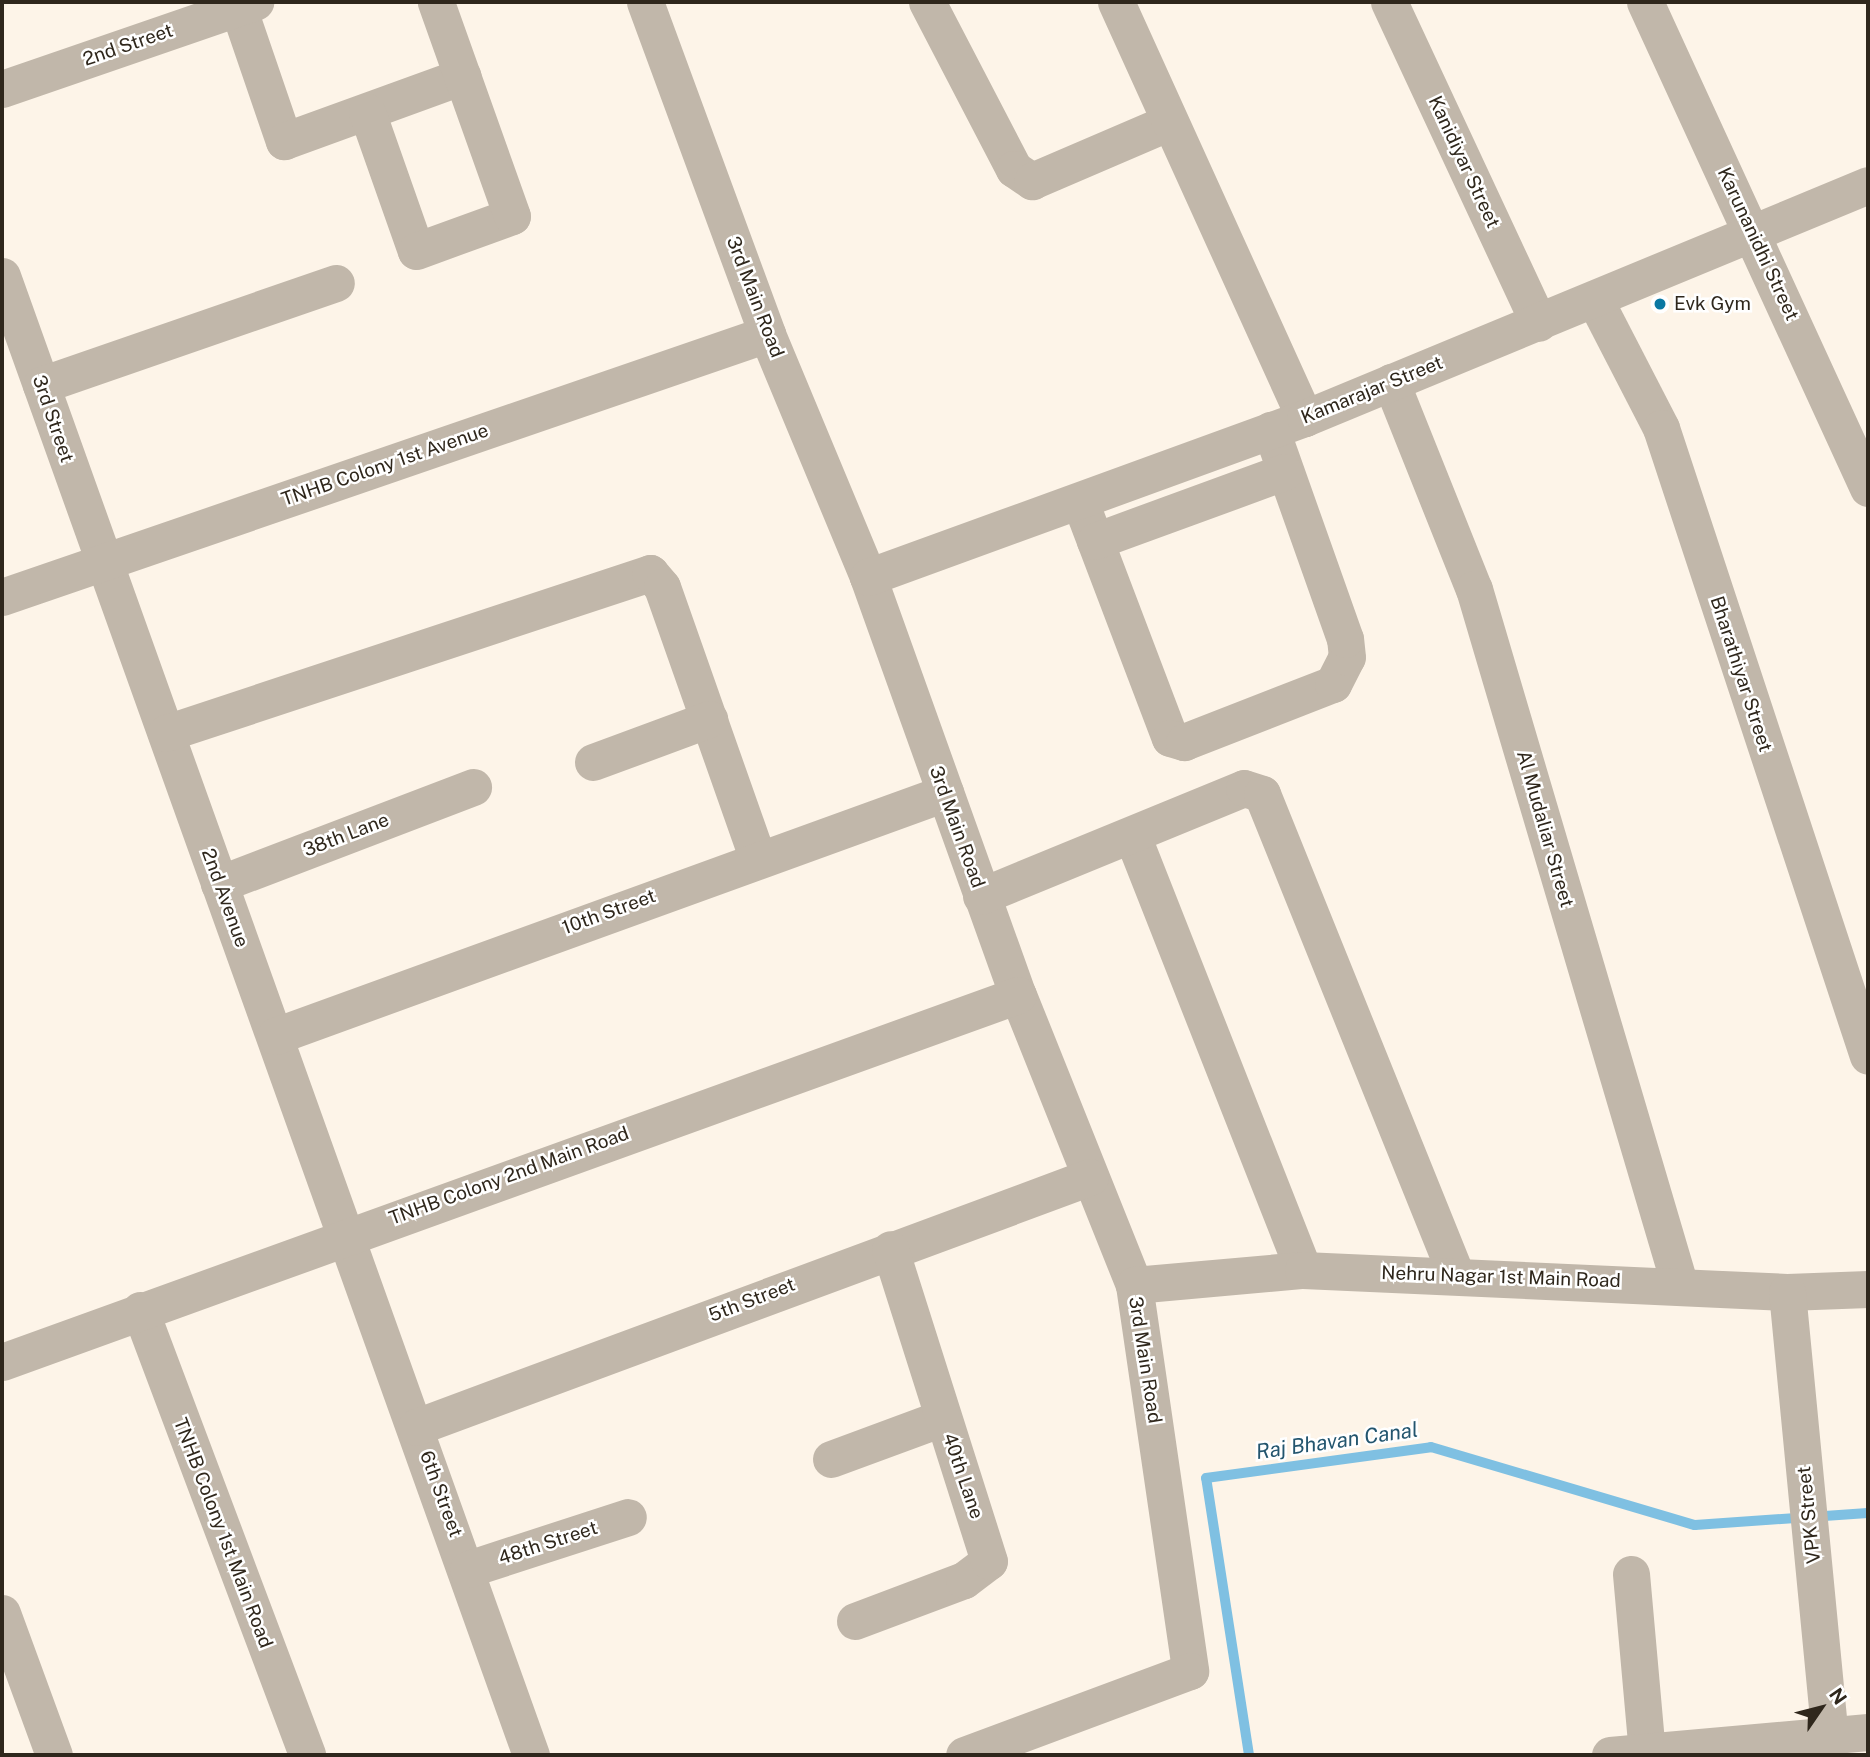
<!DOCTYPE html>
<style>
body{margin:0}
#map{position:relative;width:1870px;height:1757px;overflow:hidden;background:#fdf4e8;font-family:"Public Sans",sans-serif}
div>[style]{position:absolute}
.stream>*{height:10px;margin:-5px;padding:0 5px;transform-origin:5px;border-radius:5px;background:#7fc0e2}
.minor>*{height:37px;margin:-18.5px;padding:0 18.5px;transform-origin:18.5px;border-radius:18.5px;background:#c1b7aa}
.dots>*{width:19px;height:19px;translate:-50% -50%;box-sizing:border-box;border:4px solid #fff;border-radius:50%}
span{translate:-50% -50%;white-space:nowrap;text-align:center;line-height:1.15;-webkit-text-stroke:5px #fff;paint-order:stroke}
.street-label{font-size:19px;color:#2f271c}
.poi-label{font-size:19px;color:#2f271c}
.left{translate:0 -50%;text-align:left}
.water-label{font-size:21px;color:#23556e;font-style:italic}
.frame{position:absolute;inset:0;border:4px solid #2f271c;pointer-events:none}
.north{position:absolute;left:1786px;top:1673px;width:70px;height:70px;-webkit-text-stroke:5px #fff;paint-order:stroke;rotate:55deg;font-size:19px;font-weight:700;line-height:28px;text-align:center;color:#2f271c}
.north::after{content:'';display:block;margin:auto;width:24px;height:32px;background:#2f271c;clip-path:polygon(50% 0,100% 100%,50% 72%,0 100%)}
</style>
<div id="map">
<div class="stream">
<div style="left:1249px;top:1755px;width:280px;rotate:-98.8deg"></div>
<div style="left:1206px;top:1478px;width:227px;rotate:-7.8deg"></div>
<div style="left:1431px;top:1447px;width:275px;rotate:16.5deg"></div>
<div style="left:1695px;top:1525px;width:173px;rotate:-4deg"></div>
</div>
<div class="minor">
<div style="left:645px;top:2px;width:354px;rotate:69.8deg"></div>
<div style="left:767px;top:334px;width:263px;rotate:67.4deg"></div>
<div style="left:868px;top:577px;width:444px;rotate:70.3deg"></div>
<div style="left:1018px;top:995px;width:312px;rotate:68.2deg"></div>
<div style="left:1134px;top:1285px;width:390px;rotate:81.7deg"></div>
<div style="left:1190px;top:1671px;width:241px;rotate:159.6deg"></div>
<div style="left:927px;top:2px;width:188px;rotate:62.5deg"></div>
<div style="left:1014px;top:169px;width:22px;rotate:34deg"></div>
<div style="left:1032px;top:181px;width:147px;rotate:-23.2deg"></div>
<div style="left:1116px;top:2px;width:457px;rotate:65.6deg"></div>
<div style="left:1389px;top:2px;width:354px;rotate:65deg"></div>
<div style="left:1645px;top:2px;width:535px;rotate:65.35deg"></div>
<div style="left:238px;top:7px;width:142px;rotate:71.1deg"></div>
<div style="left:284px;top:141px;width:190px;rotate:-20deg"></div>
<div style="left:2px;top:89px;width:268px;rotate:-19deg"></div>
<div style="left:367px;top:112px;width:147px;rotate:70.6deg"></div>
<div style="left:416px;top:251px;width:102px;rotate:-20deg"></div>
<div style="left:512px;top:216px;width:227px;rotate:-109.6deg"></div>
<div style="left:2px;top:276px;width:1571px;rotate:70.32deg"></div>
<div style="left:1595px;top:300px;width:144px;rotate:62.7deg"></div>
<div style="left:1661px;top:428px;width:661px;rotate:71.76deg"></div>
<div style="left:1391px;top:382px;width:223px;rotate:68.2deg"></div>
<div style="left:1474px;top:589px;width:724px;rotate:73.54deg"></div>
<div style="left:41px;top:385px;width:312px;rotate:-19.1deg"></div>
<div style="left:1081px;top:504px;width:250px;rotate:69.2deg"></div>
<div style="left:1170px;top:738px;width:15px;rotate:16deg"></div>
<div style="left:1184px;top:742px;width:160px;rotate:-21.3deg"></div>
<div style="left:1333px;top:684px;width:30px;rotate:-63deg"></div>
<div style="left:1347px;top:657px;width:18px;rotate:-96deg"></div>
<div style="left:1345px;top:639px;width:222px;rotate:-109.5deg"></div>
<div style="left:1095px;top:541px;width:201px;rotate:-20.1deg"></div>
<div style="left:868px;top:577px;width:465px;rotate:-20deg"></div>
<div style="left:1305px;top:418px;width:609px;rotate:-22.48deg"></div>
<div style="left:2px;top:597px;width:809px;rotate:-18.97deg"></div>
<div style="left:166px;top:733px;width:510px;rotate:-18.29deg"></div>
<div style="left:650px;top:573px;width:18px;rotate:49deg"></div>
<div style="left:662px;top:587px;width:286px;rotate:70.6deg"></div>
<div style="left:593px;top:762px;width:124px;rotate:-20.3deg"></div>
<div style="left:1132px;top:835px;width:467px;rotate:68.5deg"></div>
<div style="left:219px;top:884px;width:272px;rotate:-20.9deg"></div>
<div style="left:981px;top:896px;width:284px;rotate:-22.3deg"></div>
<div style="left:1244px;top:788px;width:19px;rotate:18deg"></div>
<div style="left:1262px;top:794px;width:519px;rotate:68.03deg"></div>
<div style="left:275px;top:1036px;width:713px;rotate:-19.94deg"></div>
<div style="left:1134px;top:1285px;width:170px;rotate:-5.1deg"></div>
<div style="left:1303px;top:1270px;width:484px;rotate:2.6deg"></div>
<div style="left:1787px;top:1292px;width:81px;rotate:-2.1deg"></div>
<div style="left:1787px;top:1292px;width:448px;rotate:84.5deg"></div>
<div style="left:140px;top:1310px;width:475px;rotate:69.4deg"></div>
<div style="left:2px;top:1362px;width:1080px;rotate:-19.86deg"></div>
<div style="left:416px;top:1427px;width:719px;rotate:-20.35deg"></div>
<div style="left:831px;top:1459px;width:118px;rotate:-20.3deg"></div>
<div style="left:468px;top:1569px;width:168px;rotate:-18deg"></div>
<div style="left:1631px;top:1574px;width:182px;rotate:84.9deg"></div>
<div style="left:2px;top:1613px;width:151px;rotate:69.9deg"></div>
<div style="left:855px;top:1621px;width:116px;rotate:-20.6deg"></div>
<div style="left:964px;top:1580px;width:31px;rotate:-37deg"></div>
<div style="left:989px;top:1561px;width:327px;rotate:-107.6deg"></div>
<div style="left:1610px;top:1755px;width:259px;rotate:-5.1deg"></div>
</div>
<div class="dots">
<div style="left:1660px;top:304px;background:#0a78a2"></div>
</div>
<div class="street-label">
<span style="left:128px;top:45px;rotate:-19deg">2nd Street</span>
<span style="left:1464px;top:162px;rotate:65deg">Kanidiyar Street</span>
<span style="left:1758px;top:244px;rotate:65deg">Karunanidhi Street</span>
<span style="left:755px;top:297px;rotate:69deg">3rd Main Road</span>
<span style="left:1372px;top:390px;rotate:-22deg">Kamarajar Street</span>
<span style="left:53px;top:419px;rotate:71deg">3rd Street</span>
<span style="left:385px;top:465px;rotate:-19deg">TNHB Colony 1st Avenue</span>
<span style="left:1741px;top:674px;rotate:72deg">Bharathiyar Street</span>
<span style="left:957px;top:827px;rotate:70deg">3rd Main Road</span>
<span style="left:1545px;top:829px;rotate:74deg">Al Mudaliar Street</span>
<span style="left:346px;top:835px;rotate:-21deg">38th Lane</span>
<span style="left:225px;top:898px;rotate:70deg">2nd Avenue</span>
<span style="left:609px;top:912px;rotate:-20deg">10th Street</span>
<span style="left:509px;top:1176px;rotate:-20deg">TNHB Colony 2nd Main Road</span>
<span style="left:1501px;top:1277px;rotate:2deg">Nehru Nagar 1st Main Road</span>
<span style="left:752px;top:1300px;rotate:-21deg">5th Street</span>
<span style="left:1145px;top:1360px;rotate:81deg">3rd Main Road</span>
<span style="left:963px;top:1476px;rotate:71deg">40th Lane</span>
<span style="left:441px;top:1494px;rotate:70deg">6th Street</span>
<span style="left:1809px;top:1515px;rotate:-96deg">VPK Street</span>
<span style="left:223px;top:1533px;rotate:69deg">TNHB Colony 1st Main Road</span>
<span style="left:548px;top:1543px;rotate:-18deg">48th Street</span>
</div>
<div class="poi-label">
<span class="left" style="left:1674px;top:304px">Evk Gym</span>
</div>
<div class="water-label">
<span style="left:1337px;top:1441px;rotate:-8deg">Raj Bhavan Canal</span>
</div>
<div class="frame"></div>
<div class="north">N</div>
</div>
